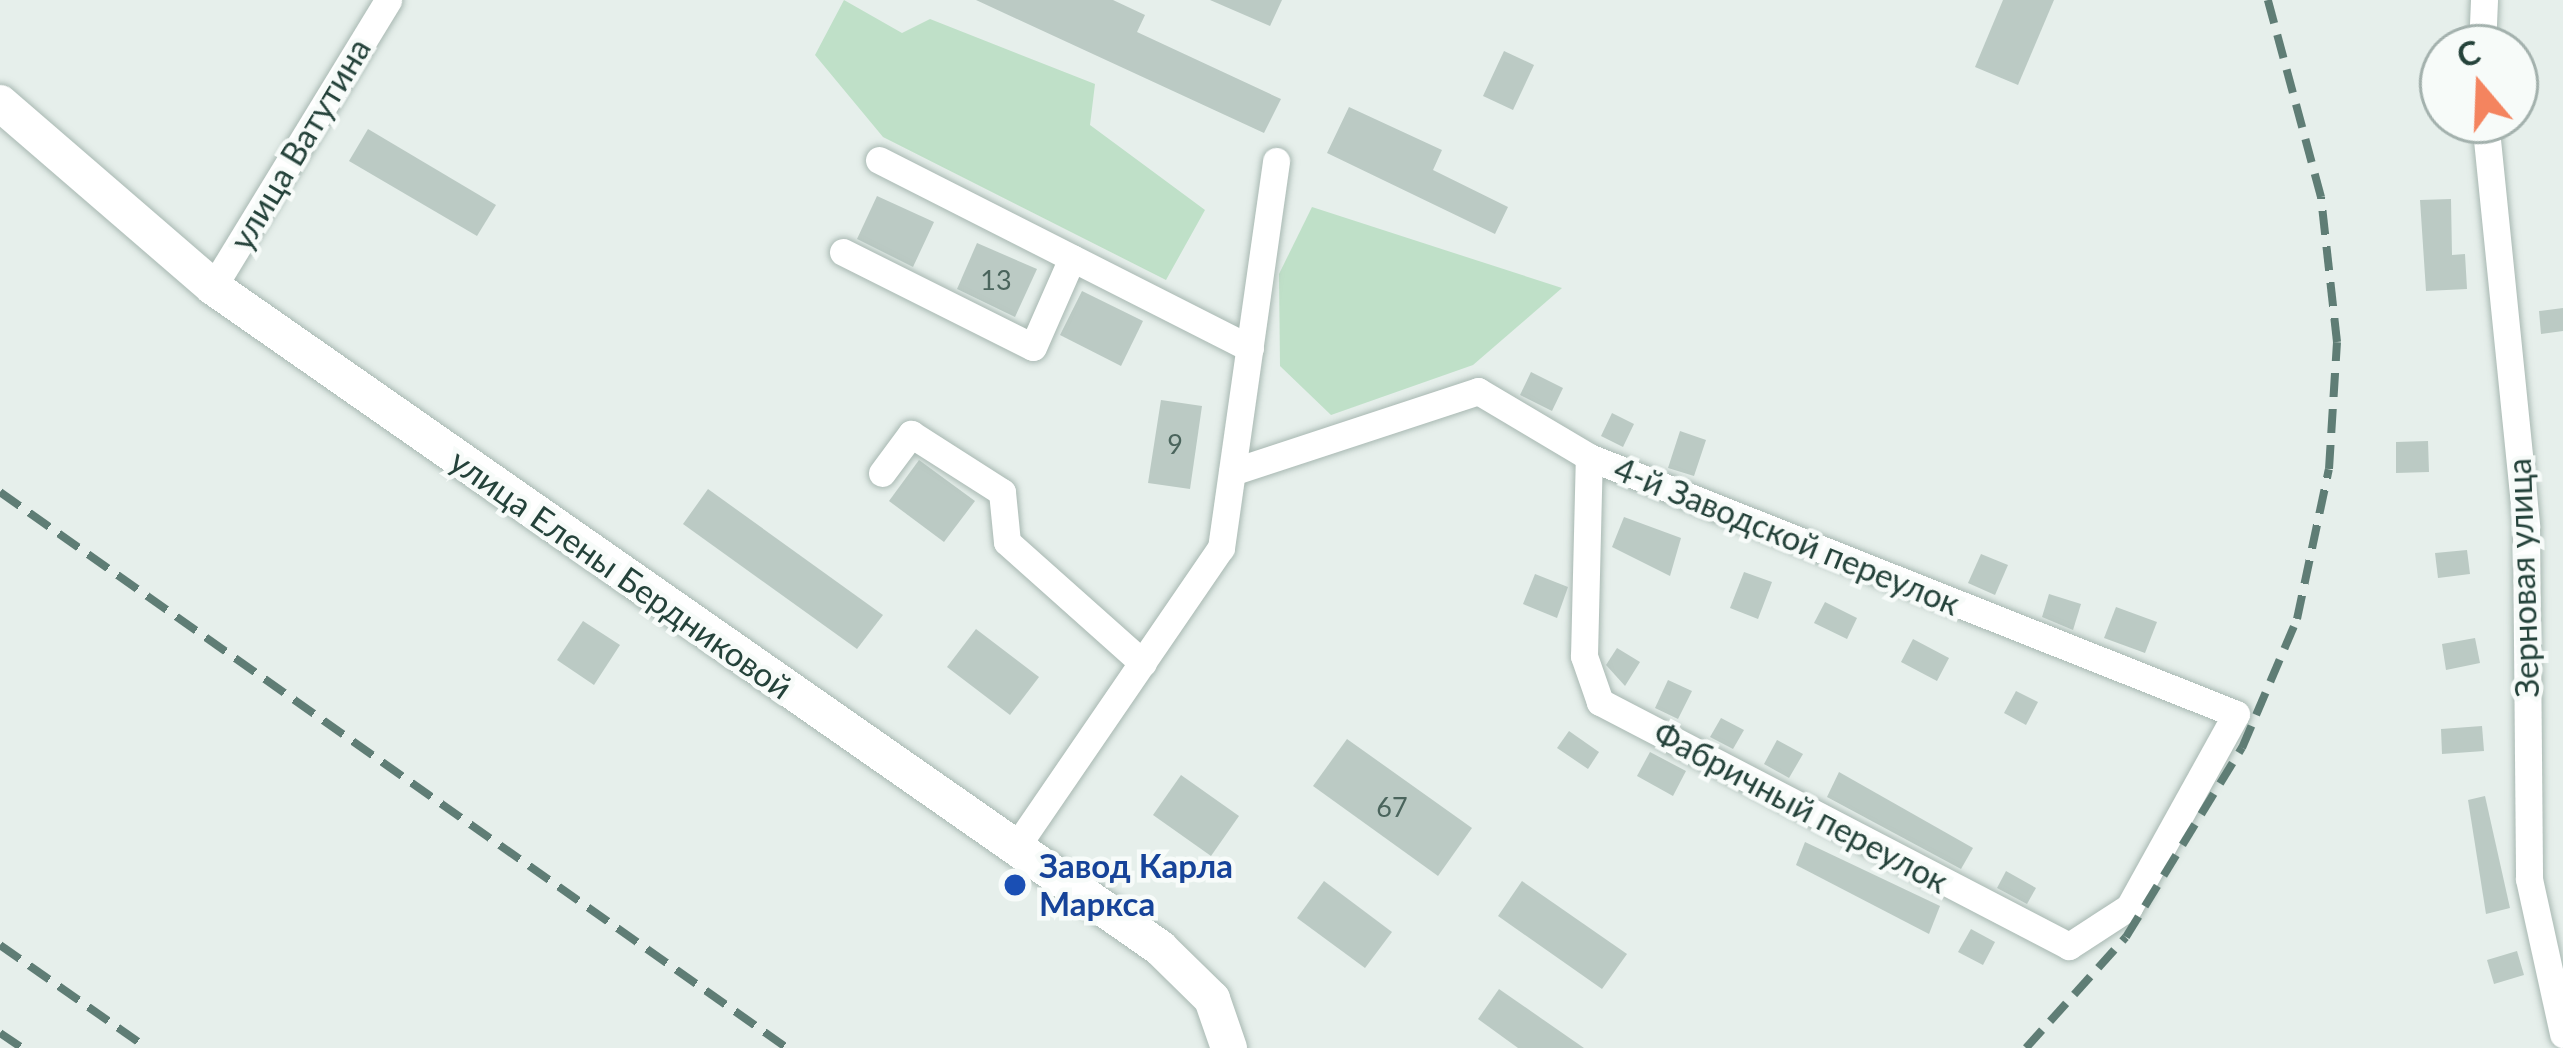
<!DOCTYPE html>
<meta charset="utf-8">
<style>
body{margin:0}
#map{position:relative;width:2563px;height:1048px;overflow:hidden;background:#e6efeb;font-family:Lato,sans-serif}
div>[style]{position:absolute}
.green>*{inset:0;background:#bfe0c8}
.building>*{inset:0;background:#bbcac4}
.roads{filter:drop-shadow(0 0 3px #a8b8b2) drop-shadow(0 0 3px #a8b8b2)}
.street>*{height:27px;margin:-13.5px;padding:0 13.5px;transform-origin:13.5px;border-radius:13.5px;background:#fff}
.secondary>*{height:36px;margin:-18px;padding:0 18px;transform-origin:18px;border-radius:18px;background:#fff}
.rail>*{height:8px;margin-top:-4px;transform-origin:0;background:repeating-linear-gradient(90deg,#5f7d75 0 24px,transparent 0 36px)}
.dots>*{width:33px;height:33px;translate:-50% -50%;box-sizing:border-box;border:6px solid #f7fbf9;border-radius:50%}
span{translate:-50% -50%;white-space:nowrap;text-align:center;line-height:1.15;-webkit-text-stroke:9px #f7fbf9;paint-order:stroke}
.number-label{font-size:27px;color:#4a645c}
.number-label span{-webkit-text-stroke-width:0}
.street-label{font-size:33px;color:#24423a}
.transit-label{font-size:33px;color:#164399;font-weight:700}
.left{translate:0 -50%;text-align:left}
.north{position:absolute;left:2419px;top:24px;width:120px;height:120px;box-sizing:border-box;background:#f7fbf9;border:3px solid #a3b1ad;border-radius:50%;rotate:341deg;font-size:33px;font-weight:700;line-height:48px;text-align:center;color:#24423a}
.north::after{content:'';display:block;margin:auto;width:42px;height:54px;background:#f4845f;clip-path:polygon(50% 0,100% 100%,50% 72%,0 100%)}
</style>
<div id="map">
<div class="green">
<div style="clip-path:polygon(844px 0,902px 33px,930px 19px,1095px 84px,1090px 125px,1205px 210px,1166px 280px,883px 137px,815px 55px)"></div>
<div style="clip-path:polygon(1312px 207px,1562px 288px,1473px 365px,1331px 415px,1280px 366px,1279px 274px)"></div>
</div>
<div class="building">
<div style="clip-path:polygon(976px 0,1113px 0,1145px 15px,1137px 32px,1281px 99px,1264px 133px)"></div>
<div style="clip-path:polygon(1210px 0,1282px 0,1270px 26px)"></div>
<div style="clip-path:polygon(2003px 0,2054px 0,2018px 85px,1975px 67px)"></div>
<div style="clip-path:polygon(1504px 51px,1534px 65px,1513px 110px,1483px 96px)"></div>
<div style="clip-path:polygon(1349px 107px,1442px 150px,1433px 170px,1508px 207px,1495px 234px,1327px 153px)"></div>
<div style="clip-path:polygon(368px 129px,496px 205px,477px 236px,349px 161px)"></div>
<div style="clip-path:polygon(877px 196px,934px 222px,913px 267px,857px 239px)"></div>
<div style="clip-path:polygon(2451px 199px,2452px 255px,2465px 254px,2467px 289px,2426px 291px,2420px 200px)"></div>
<div style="clip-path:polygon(977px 243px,1037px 269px,1015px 317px,957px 289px)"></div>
<div style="clip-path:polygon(1082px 291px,1143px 321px,1121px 366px,1060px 335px)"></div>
<div style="clip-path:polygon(2563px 308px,2563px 331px,2541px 334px,2539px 311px)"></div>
<div style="clip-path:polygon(1531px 372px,1563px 388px,1552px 411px,1520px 395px)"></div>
<div style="clip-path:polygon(1161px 400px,1202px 406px,1190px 489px,1148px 483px)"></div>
<div style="clip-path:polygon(1612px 413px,1634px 424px,1623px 447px,1601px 436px)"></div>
<div style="clip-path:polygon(1680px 431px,1706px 440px,1694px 476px,1668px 468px)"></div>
<div style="clip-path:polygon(2428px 441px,2429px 472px,2396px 473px,2396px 442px)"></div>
<div style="clip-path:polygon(919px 460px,975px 501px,944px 542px,889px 501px)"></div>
<div style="clip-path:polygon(708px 489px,883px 615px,857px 649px,683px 524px)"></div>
<div style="clip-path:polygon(1624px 517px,1681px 538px,1670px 576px,1612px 547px)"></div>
<div style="clip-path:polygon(2467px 550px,2470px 574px,2438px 578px,2435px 553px)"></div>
<div style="clip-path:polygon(1981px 554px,2008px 565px,1995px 595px,1968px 583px)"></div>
<div style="clip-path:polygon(1744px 572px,1772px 582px,1758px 619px,1730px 608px)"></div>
<div style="clip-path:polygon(1535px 574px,1568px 587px,1557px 618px,1523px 604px)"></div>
<div style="clip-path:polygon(2049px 594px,2081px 604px,2073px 630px,2042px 617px)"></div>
<div style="clip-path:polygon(1825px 602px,1857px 618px,1847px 639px,1814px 623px)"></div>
<div style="clip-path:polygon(2116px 607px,2157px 622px,2145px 653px,2104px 638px)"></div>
<div style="clip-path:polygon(583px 621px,620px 645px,594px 685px,557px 660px)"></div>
<div style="clip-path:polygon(976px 629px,1039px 677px,1010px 715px,947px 667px)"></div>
<div style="clip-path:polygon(2475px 638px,2480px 663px,2446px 670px,2442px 644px)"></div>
<div style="clip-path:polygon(1913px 639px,1949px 658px,1937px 681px,1901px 662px)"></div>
<div style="clip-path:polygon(1617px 648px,1640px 662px,1625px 686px,1606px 665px)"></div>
<div style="clip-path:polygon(1668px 680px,1692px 691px,1678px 719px,1655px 708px)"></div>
<div style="clip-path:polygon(2016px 691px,2038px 702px,2026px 725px,2004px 713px)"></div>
<div style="clip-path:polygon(1721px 718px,1744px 730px,1733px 749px,1710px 737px)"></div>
<div style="clip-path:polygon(2482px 726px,2484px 751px,2442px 754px,2441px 729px)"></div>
<div style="clip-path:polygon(1569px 731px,1599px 752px,1588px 769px,1557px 748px)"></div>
<div style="clip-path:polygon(1347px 739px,1472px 828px,1438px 876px,1313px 786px)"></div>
<div style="clip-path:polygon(1777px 740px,1803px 754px,1789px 778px,1764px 764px)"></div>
<div style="clip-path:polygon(1650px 752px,1686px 771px,1673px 796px,1637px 776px)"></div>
<div style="clip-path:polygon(1839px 772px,1973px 848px,1961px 869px,1827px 797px)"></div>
<div style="clip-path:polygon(1181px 775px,1239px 816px,1211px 856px,1153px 815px)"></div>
<div style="clip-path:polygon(2485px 796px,2510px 908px,2486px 914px,2468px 800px)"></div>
<div style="clip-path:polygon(1805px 842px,1940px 906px,1929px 934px,1796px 865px)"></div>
<div style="clip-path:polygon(2006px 871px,2036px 888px,2027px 904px,1997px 888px)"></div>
<div style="clip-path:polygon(1324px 881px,1392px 932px,1365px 968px,1297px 918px)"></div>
<div style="clip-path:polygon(1522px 881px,1627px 954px,1602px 989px,1498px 916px)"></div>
<div style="clip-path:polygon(1971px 929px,1995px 942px,1983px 965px,1958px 952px)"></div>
<div style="clip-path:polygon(2517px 951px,2524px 975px,2494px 984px,2487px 960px)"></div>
<div style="clip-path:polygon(1499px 989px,1584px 1048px,1518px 1048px,1478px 1019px)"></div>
</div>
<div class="roads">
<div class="street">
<div style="left:2482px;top:48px;width:48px;rotate:-87.6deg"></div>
<div style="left:2485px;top:120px;width:409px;rotate:84.2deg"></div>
<div style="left:2526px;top:527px;width:352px;rotate:89.5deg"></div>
<div style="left:2529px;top:879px;width:159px;rotate:77.6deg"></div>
<div style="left:879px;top:160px;width:416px;rotate:26.9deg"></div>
<div style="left:843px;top:252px;width:212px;rotate:26.6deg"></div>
<div style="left:1033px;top:347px;width:97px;rotate:-66.3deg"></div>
<div style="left:213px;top:287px;width:336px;rotate:-58.6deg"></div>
<div style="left:1232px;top:472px;width:259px;rotate:-18.2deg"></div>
<div style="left:1478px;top:391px;width:129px;rotate:30.7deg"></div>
<div style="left:1589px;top:457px;width:696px;rotate:21.66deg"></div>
<div style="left:2236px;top:714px;width:221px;rotate:119deg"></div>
<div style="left:2129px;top:907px;width:72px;rotate:147deg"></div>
<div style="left:2069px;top:946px;width:529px;rotate:-152.51deg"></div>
<div style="left:1600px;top:702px;width:49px;rotate:-109.2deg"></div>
<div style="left:1584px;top:656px;width:199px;rotate:-88.6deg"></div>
<div style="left:882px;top:473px;width:49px;rotate:-53.4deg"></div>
<div style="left:911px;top:434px;width:108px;rotate:32.5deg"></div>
<div style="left:1002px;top:492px;width:50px;rotate:84.3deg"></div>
<div style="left:1007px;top:542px;width:182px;rotate:41.7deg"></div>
<div style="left:1016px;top:847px;width:363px;rotate:-55.6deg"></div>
<div style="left:1221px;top:548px;width:391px;rotate:-81.9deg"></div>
</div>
<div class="secondary">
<div style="left:0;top:103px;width:281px;rotate:40.8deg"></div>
<div style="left:213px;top:287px;width:1155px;rotate:34.91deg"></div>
<div style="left:1160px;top:948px;width:73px;rotate:44.4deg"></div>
<div style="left:1212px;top:999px;width:52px;rotate:70.9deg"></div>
</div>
</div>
<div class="rail">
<div style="left:0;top:492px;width:964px;rotate:35.24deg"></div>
<div style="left:0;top:945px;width:179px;rotate:35deg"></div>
<div style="left:0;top:1033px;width:27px;rotate:34deg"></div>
<div style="left:2026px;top:1048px;width:149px;rotate:-48deg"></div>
<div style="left:2126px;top:937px;width:222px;rotate:-58.5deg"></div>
<div style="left:2242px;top:748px;width:140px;rotate:-66.9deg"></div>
<div style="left:2297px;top:619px;width:153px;rotate:-78deg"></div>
<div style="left:2329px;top:469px;width:127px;rotate:-86.4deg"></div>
<div style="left:2337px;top:342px;width:146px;rotate:-96.3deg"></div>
<div style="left:2321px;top:197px;width:204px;rotate:-105.1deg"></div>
</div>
<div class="dots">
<div style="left:1015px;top:885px;background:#1a4fb4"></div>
</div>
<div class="number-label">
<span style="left:996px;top:280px">13</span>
<span style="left:1175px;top:444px">9</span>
<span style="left:1392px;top:807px">67</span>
</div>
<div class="street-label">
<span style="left:300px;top:144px;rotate:-59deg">улица Ватутина</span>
<span style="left:1787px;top:536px;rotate:22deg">4-й Заводской переулок</span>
<span style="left:621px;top:574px;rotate:35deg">улица Елены Бердниковой</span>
<span style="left:2523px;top:578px;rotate:-92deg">Зерновая улица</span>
<span style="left:1801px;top:807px;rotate:28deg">Фабричный переулок</span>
</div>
<div class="transit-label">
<span class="left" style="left:1039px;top:885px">Завод Карла<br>Маркса</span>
</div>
<div class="north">С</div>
</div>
